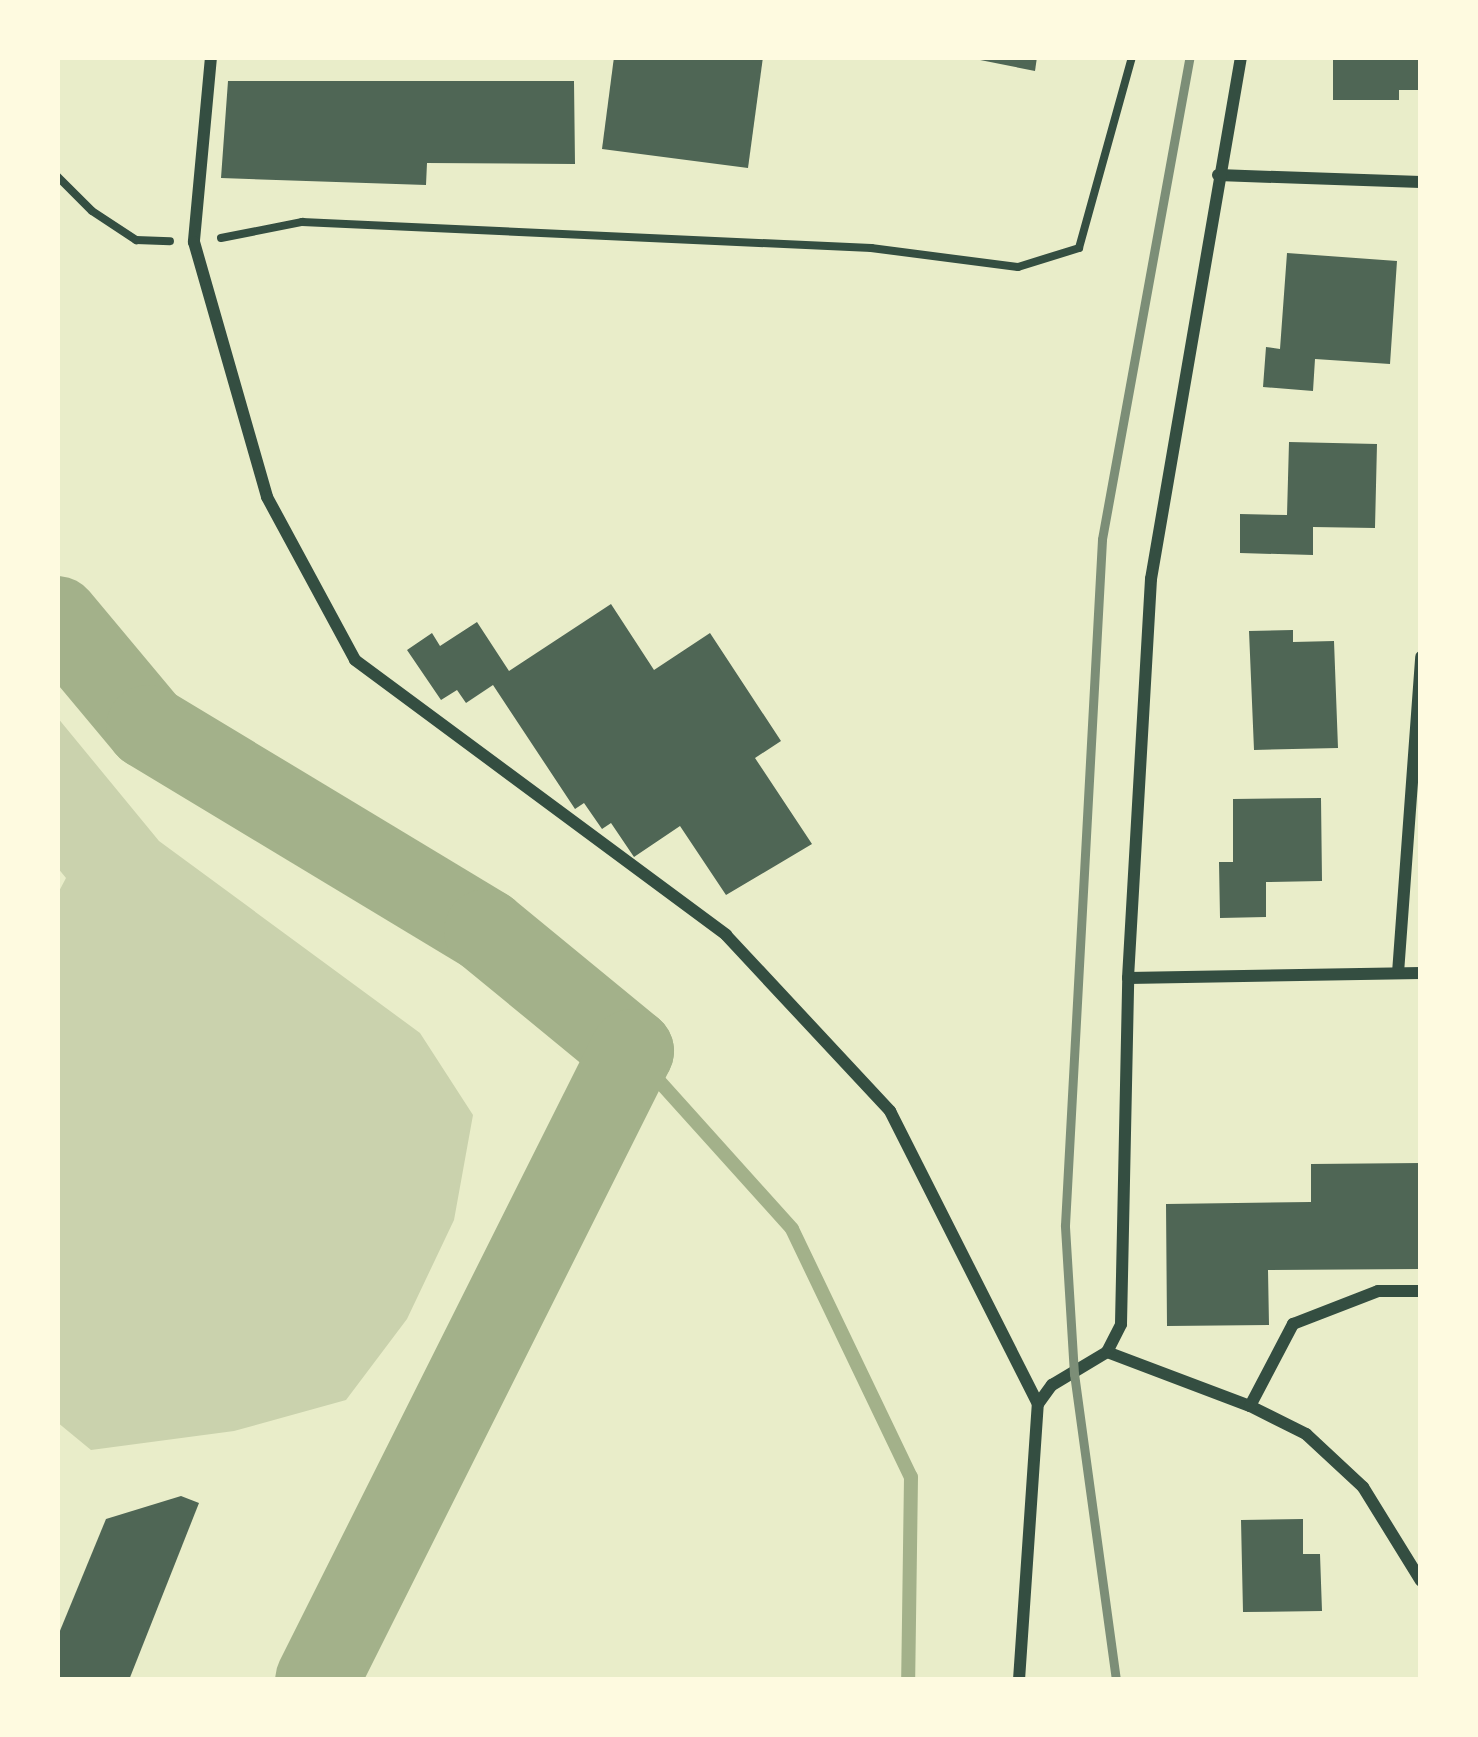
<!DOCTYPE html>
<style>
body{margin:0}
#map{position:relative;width:1478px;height:1737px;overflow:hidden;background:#e9edc9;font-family:"Zilla Slab",serif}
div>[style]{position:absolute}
.green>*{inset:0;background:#cad2ad}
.stream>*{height:14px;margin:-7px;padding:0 7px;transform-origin:7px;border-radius:7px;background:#a3b18a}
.river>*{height:84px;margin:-42px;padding:0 42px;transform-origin:42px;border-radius:42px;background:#a3b18a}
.building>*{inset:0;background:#4f6655}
.path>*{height:8px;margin:-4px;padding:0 4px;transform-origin:4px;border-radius:4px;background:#344e41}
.minor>*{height:12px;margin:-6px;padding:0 6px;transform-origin:6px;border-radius:6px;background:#344e41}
.rail>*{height:9px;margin:-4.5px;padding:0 4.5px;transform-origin:4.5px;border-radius:4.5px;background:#7c8e77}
span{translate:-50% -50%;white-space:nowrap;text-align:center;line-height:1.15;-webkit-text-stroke:9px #fefae0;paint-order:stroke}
.frame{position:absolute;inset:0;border:60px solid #fefae0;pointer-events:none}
</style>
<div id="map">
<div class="green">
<div style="clip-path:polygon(57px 717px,159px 841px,420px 1033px,473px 1115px,454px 1220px,407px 1319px,346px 1400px,234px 1431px,91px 1450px,57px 1422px,57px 895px,66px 878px,57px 867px)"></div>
</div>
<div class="stream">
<div style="left:632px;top:1051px;width:239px;rotate:48deg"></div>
<div style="left:792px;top:1229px;width:275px;rotate:64.4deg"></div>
<div style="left:911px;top:1477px;width:203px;rotate:90.8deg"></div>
</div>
<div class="river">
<div style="left:57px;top:618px;width:142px;rotate:50.1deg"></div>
<div style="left:148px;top:727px;width:395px;rotate:31.1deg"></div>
<div style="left:486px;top:931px;width:189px;rotate:39.4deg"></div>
<div style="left:632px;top:1051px;width:703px;rotate:116.6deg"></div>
</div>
<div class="building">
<div style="clip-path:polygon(614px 57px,763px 57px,748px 168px,602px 149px)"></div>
<div style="clip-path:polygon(965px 57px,1037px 57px,1035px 71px)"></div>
<div style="clip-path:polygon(1333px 57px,1421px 57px,1421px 90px,1399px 90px,1399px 100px,1333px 100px)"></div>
<div style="clip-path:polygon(228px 81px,574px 81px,575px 164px,427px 163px,426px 185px,221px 178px)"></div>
<div style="clip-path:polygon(1287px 253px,1397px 261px,1390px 364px,1315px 359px,1313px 391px,1263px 387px,1266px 347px,1280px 349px)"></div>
<div style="clip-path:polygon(1289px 442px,1377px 444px,1375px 528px,1313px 527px,1313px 555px,1240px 553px,1240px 514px,1287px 515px)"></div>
<div style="clip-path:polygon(611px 604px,654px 670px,710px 633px,781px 741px,755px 758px,812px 844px,726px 895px,680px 826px,634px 857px,611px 823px,602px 829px,584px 803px,575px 809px,493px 685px,466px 703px,457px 690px,441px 700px,407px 650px,432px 633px,440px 646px,477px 622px,509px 671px)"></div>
<div style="clip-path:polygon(1293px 630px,1293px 642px,1334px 641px,1338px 748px,1254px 750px,1249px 631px)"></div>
<div style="clip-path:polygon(1321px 798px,1322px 881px,1266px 882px,1266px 917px,1220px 918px,1219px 862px,1233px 862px,1233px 799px)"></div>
<div style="clip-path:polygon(1421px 1163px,1421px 1269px,1268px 1270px,1269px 1325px,1167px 1326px,1166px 1204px,1311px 1202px,1311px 1164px)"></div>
<div style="clip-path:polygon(181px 1496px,199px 1503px,129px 1680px,57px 1680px,57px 1638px,106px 1519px)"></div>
<div style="clip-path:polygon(1303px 1519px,1303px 1554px,1320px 1554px,1322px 1611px,1243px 1612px,1241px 1520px)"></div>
</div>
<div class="path">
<div style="left:57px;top:176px;width:49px;rotate:45deg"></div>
<div style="left:92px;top:211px;width:53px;rotate:33.4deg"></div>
<div style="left:136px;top:240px;width:34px;rotate:2deg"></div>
<div style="left:221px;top:238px;width:83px;rotate:-11.2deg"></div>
<div style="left:302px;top:222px;width:570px;rotate:2.62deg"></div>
<div style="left:871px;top:248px;width:148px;rotate:7.4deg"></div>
<div style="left:1018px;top:267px;width:64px;rotate:-17.3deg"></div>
<div style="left:1079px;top:248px;width:198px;rotate:-74.5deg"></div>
</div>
<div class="minor">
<div style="left:211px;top:57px;width:186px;rotate:95.3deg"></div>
<div style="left:194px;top:242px;width:265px;rotate:74deg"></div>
<div style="left:267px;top:497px;width:185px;rotate:61.6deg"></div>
<div style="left:355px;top:660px;width:462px;rotate:36.5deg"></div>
<div style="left:726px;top:935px;width:241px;rotate:47deg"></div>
<div style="left:890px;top:1111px;width:328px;rotate:63.2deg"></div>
<div style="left:1218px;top:175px;width:203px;rotate:2deg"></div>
<div style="left:1398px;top:973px;width:317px;rotate:-85.8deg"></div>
<div style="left:1128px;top:978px;width:293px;rotate:-1deg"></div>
<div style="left:1107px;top:1352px;width:153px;rotate:20.7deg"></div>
<div style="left:1250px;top:1406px;width:63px;rotate:26.6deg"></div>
<div style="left:1306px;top:1434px;width:78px;rotate:42.9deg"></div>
<div style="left:1363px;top:1487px;width:110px;rotate:58.3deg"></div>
<div style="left:1250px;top:1406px;width:93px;rotate:-62.3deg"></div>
<div style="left:1293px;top:1324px;width:91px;rotate:-21.2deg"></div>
<div style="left:1378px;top:1291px;width:43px"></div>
<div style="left:1019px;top:1680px;width:277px;rotate:-86.1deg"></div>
<div style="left:1038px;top:1404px;width:24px;rotate:-54deg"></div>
<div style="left:1052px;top:1385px;width:64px;rotate:-31deg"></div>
<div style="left:1107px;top:1352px;width:31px;rotate:-63deg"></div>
<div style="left:1121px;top:1324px;width:346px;rotate:-88.8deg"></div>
<div style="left:1128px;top:978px;width:400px;rotate:-86.7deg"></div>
<div style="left:1151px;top:579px;width:530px;rotate:-80.22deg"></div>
</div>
<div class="rail">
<div style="left:1116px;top:1680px;width:309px;rotate:-97.8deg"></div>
<div style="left:1074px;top:1374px;width:149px;rotate:-93.5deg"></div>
<div style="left:1065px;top:1225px;width:687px;rotate:-86.91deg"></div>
<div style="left:1102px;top:539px;width:490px;rotate:-79.7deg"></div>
</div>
<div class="frame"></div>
</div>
